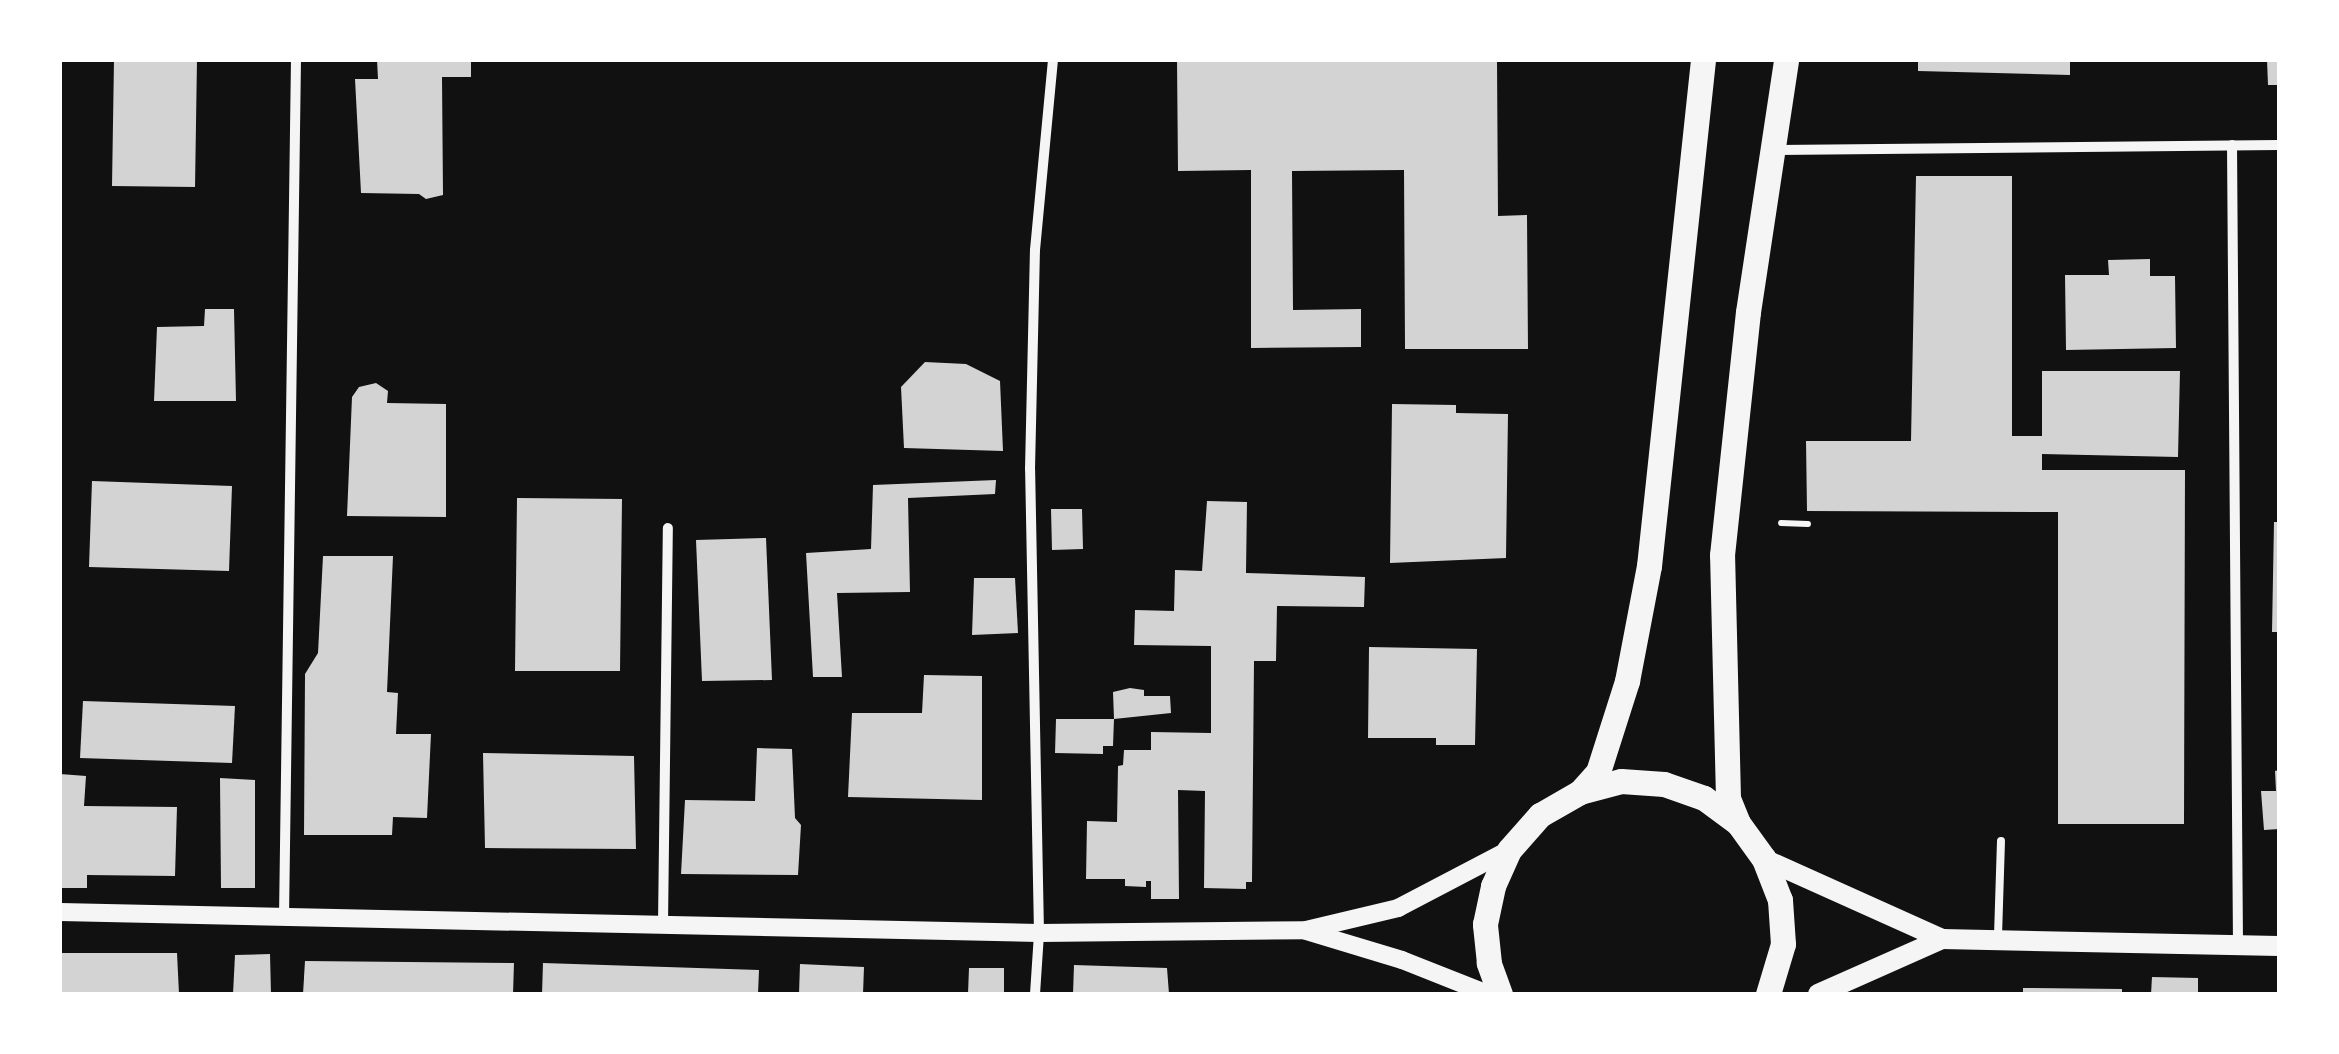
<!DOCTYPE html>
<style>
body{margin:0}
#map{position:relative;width:2339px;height:1054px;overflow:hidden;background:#111;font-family:"Roboto Condensed",sans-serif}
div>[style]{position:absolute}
.building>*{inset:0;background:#d3d3d3}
.path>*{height:6px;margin:-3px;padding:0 3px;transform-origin:3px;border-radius:3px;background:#f5f5f5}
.service>*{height:8px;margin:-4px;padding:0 4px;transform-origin:4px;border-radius:4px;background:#f5f5f5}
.minor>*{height:10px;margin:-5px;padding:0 5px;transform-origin:5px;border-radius:5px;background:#f5f5f5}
.tertiary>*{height:18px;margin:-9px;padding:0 9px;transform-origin:9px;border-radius:9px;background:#f5f5f5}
.secondary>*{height:20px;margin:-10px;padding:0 10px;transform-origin:10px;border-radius:10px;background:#f5f5f5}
.primary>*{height:25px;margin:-12.5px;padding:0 12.5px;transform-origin:12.5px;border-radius:12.5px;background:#f5f5f5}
span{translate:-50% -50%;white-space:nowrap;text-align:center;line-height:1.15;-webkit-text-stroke:8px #fff;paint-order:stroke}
.frame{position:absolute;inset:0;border:62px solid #fff;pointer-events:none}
</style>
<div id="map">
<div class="building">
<div style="clip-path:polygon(114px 60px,197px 60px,195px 187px,112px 186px)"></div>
<div style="clip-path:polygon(377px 60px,471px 60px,471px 77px,442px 77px,443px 195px,426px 199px,419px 194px,361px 193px,355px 79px,378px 79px)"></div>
<div style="clip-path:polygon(1177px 60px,1497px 60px,1498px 216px,1527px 215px,1528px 349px,1405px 349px,1404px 170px,1292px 171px,1293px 310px,1361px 309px,1361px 347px,1251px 348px,1251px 170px,1178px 171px)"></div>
<div style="clip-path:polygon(1918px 60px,2070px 60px,2070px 75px,1918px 71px)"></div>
<div style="clip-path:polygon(2267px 60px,2279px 60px,2279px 85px,2268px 85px)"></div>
<div style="clip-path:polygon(1916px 176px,2012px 176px,2012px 436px,2042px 436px,2042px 371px,2180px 371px,2178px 457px,2042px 454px,2042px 470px,2185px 470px,2184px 824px,2058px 824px,2058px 512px,1807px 511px,1806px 441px,1911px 441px)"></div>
<div style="clip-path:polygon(2150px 259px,2150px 276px,2175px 276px,2176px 348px,2066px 350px,2065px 275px,2109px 275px,2108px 260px)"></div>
<div style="clip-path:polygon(205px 309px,234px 309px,236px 401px,154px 401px,157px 327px,204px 326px)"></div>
<div style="clip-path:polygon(925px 362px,966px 364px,1000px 381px,1003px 451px,904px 448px,901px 387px)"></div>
<div style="clip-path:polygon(376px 383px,388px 391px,387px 403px,446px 404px,446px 517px,347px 516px,352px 397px,359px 387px)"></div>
<div style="clip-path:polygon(1392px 404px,1456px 405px,1456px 413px,1508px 414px,1506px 558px,1390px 563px)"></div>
<div style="clip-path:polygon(996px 480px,995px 494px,908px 498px,910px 592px,837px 593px,842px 677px,813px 677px,806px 553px,871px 549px,873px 485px)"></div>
<div style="clip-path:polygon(92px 481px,232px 486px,229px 571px,89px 567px)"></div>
<div style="clip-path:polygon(517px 498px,622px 499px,620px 671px,515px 671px)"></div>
<div style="clip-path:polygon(1207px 501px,1247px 502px,1246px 573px,1365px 577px,1364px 607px,1277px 606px,1276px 661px,1254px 661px,1252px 882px,1246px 882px,1246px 889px,1204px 888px,1205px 791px,1178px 790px,1179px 899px,1151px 899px,1151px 881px,1146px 881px,1146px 887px,1125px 886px,1125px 879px,1086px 879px,1087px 821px,1117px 822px,1118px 766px,1123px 765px,1124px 750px,1151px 750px,1151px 732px,1211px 733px,1211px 646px,1134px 645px,1135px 610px,1174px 611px,1175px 570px,1202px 571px)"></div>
<div style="clip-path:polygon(1051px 509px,1082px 509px,1083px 549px,1052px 550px)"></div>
<div style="clip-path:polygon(2274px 522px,2279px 522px,2279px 632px,2272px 632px)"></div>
<div style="clip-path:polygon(766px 538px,772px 680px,702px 681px,696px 540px)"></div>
<div style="clip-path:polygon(323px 556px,393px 556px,387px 692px,398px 693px,396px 734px,431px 734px,427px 818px,393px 817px,392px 835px,304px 835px,305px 674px,318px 653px)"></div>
<div style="clip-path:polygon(974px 578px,1015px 578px,1018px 633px,972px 635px)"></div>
<div style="clip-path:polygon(1369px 647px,1477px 649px,1475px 745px,1436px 745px,1436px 738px,1368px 738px)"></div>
<div style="clip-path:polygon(924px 675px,982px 676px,982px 800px,848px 797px,852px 713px,922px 713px)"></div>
<div style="clip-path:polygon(1130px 688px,1144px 690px,1144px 696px,1170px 696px,1171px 713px,1114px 719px,1113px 692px)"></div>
<div style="clip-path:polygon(83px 701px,235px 706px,232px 763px,80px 758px)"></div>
<div style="clip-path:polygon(1056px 719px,1114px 719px,1113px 746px,1103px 746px,1103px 754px,1055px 753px)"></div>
<div style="clip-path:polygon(757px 748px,792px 749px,795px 818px,801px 825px,798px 875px,681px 874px,685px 800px,755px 801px)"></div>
<div style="clip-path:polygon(483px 753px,634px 756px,636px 849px,485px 848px)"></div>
<div style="clip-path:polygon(2279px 770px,2279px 829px,2264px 830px,2261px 791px,2276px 791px,2275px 771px)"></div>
<div style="clip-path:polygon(60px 774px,86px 776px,84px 806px,177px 807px,175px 876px,87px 875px,87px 888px,60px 888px)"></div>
<div style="clip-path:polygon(220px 778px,255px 780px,255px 888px,221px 888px)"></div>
<div style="clip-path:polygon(60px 953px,177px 953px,179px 994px,60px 994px)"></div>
<div style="clip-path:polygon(270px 954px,271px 994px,233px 994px,235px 955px)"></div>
<div style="clip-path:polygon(305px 961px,514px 963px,513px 994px,303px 994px)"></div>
<div style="clip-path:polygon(543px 963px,759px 970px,758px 994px,542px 994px)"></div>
<div style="clip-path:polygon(800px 964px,864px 967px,863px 994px,799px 994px)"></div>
<div style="clip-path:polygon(1074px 965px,1167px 968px,1169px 994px,1073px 994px)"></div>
<div style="clip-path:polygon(969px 968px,1004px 968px,1004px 994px,968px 994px)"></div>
<div style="clip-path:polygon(2152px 977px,2198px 978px,2198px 994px,2151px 994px)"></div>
<div style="clip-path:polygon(2023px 988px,2122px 989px,2122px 994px,2023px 994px)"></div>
</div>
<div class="path">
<div style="left:1781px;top:523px;width:27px;rotate:2deg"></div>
</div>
<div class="service">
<div style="left:1998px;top:936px;width:95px;rotate:-88.2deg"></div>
</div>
<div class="minor">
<div style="left:2232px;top:145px;width:799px;rotate:89.57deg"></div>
<div style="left:1774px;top:150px;width:505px;rotate:-0.57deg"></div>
<div style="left:284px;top:918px;width:858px;rotate:-89.2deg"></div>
<div style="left:663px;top:925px;width:397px;rotate:-89.3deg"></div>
<div style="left:1035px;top:994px;width:61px;rotate:-86.2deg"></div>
<div style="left:1039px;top:933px;width:464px;rotate:-91.1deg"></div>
<div style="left:1030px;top:469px;width:219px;rotate:-88.7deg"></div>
<div style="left:1035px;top:250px;width:191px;rotate:-84.6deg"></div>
</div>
<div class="tertiary">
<div style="left:60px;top:912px;width:979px;rotate:1.23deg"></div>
<div style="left:1039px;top:933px;width:267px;rotate:-0.6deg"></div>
<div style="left:1306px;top:930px;width:95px;rotate:-13.4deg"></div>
<div style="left:1398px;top:908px;width:125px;rotate:-27.6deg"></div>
<div style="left:1306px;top:931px;width:100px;rotate:16.8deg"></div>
<div style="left:1402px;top:960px;width:92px;rotate:21.6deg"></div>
</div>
<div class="secondary">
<div style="left:1764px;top:859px;width:195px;rotate:24.2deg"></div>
<div style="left:1942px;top:939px;width:337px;rotate:1.2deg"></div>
<div style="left:1818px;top:994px;width:136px;rotate:-23.9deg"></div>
</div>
<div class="primary">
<div style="left:1580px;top:792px;width:27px;rotate:-48deg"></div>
<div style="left:1598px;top:772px;width:96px;rotate:-72.3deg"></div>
<div style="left:1627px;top:681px;width:117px;rotate:-79.2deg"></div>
<div style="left:1649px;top:566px;width:509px;rotate:-83.91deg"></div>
<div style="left:1738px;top:823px;width:27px;rotate:-112deg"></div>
<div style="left:1728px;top:798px;width:243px;rotate:-91.4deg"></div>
<div style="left:1722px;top:555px;width:244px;rotate:-83.9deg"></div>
<div style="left:1748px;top:312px;width:255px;rotate:-81.4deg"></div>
<div style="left:1500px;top:994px;width:33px;rotate:-110deg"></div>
<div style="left:1489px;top:963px;width:39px;rotate:-96deg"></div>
<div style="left:1485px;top:924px;width:39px;rotate:-78deg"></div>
<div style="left:1493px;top:886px;width:39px;rotate:-66deg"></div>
<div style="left:1509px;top:850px;width:47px;rotate:-48.5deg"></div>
<div style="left:1540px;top:815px;width:46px;rotate:-29.9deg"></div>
<div style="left:1580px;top:792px;width:42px;rotate:-15deg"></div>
<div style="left:1621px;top:781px;width:43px;rotate:4deg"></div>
<div style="left:1664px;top:784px;width:42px;rotate:19.3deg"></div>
<div style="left:1704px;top:798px;width:42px;rotate:36.3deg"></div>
<div style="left:1738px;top:823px;width:44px;rotate:54.2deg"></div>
<div style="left:1764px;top:859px;width:44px;rotate:68.7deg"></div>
<div style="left:1780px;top:900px;width:44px;rotate:86.1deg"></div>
<div style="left:1783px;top:944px;width:52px;rotate:106.7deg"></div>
</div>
<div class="frame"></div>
</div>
